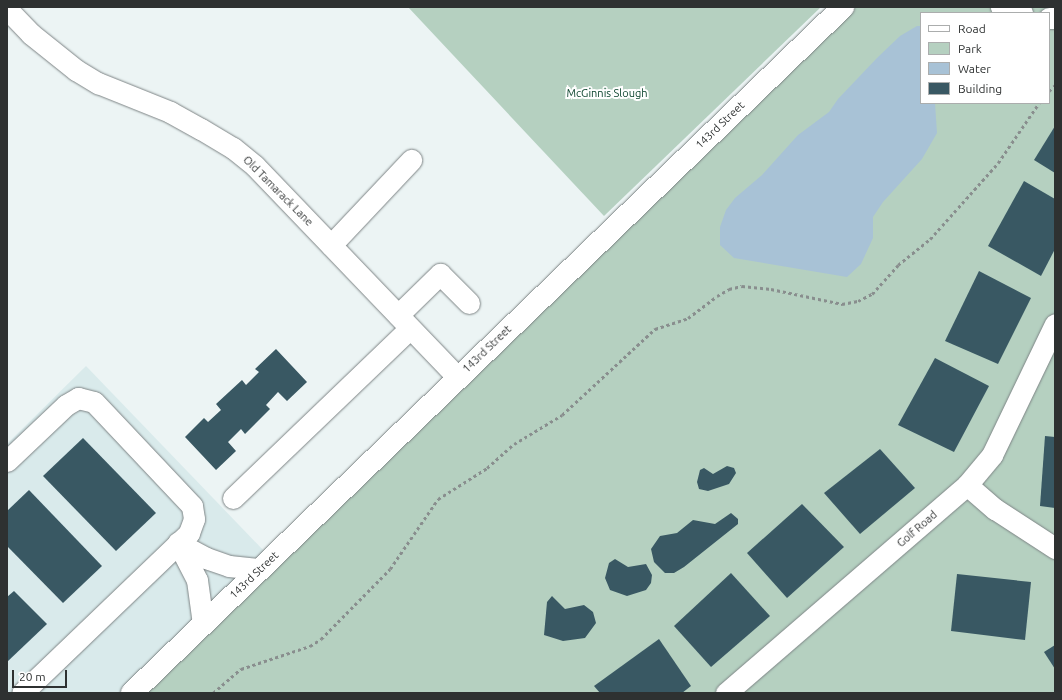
<!DOCTYPE html>
<style>
body{margin:0}
#map{position:relative;width:1062px;height:700px;overflow:hidden;background:#ecf4f4;font-family:Ubuntu,sans-serif}
div>[style]{position:absolute}
.built>*{inset:0;background:#d9eaeb}
.green>*{inset:0;background:#b5d0c0}
.water>*{inset:0;background:#a8c2d6}
.building>*{inset:0;background:#395863}
.path>*{height:2.5px;margin-top:-1.25px;transform-origin:0;background:repeating-linear-gradient(90deg,#898e8e 0 3px,transparent 0 6px)}
.roads{filter:drop-shadow(0 0 1px #7d8485) drop-shadow(0 0 1px #7d8485)}
.minor>*{height:21px;margin:-10.5px;padding:0 10.5px;transform-origin:10.5px;border-radius:10.5px;background:#fff}
.major>*{height:22px;margin:-11px;padding:0 11px;transform-origin:11px;border-radius:11px;background:#fff}
span{translate:-50% -50%;white-space:nowrap;text-align:center;line-height:1.15;-webkit-text-stroke:4px #fff;paint-order:stroke}
.park-label{font-size:11px;color:#0a432c}
.street-label{font-size:11px;color:#2e3131}
.frame{position:absolute;inset:0;border:8px solid #2e3131;pointer-events:none}
.legend{position:absolute;left:920px;top:12px;width:130px;height:92px;box-sizing:border-box;background:#fff;border:1px solid #abadad;margin:0;padding:5px 7px;list-style:none;font-size:12px;color:#2e3131}
.legend li{display:flex;align-items:center;gap:8px;height:20px}
.legend b{width:20px;border:1px solid #abadad}
.scale{position:absolute;left:12px;top:670px;width:55px;height:18px;box-sizing:border-box;border:2px solid #2e3131;border-top:0;padding-left:5px;font-size:12px;line-height:14px;white-space:nowrap;color:#2e3131;-webkit-text-stroke:3px #fff;paint-order:stroke}
</style>
<div id="map">
<div class="built">
<div style="clip-path:polygon(86px 366px,265px 552px,120px 693px,7px 693px,7px 444px)"></div>
</div>
<div class="green">
<div style="clip-path:polygon(408px 7px,821px 7px,604px 216px)"></div>
<div style="clip-path:polygon(evenodd,856px 7px,1055px 7px,1055px 693px,142px 693px,856px 7px,921px 13px,1049px 13px,1049px 103px,921px 103px,921px 13px)"></div>
</div>
<div class="water">
<div style="clip-path:polygon(917px 26px,921px 26px,921px 103px,935px 103px,937px 133px,922px 159px,883px 202px,873px 217px,873px 238px,861px 264px,847px 277px,734px 258px,720px 245px,720px 227px,726px 210px,735px 198px,762px 175px,798px 135px,829px 112px,838px 99px,877px 58px,900px 36px)"></div>
</div>
<div class="building">
<div style="clip-path:polygon(1055px 126px,1055px 173px,1034px 160px)"></div>
<div style="clip-path:polygon(1024px 181px,1055px 199px,1055px 249px,1041px 276px,988px 246px)"></div>
<div style="clip-path:polygon(979px 271px,1031px 298px,998px 364px,945px 341px)"></div>
<div style="clip-path:polygon(276px 349px,307px 382px,287px 401px,278px 392px,266px 405px,270px 409px,245px 434px,241px 429px,228px 442px,236px 451px,216px 470px,185px 437px,204px 418px,208px 422px,221px 410px,216px 404px,242px 380px,246px 385px,259px 372px,255px 369px)"></div>
<div style="clip-path:polygon(935px 358px,989px 386px,954px 452px,898px 425px)"></div>
<div style="clip-path:polygon(1045px 436px,1055px 437px,1055px 508px,1040px 506px)"></div>
<div style="clip-path:polygon(83px 438px,156px 513px,116px 551px,43px 476px)"></div>
<div style="clip-path:polygon(880px 449px,915px 488px,860px 534px,824px 493px)"></div>
<div style="clip-path:polygon(727px 466px,734px 468px,736px 473px,729px 484px,708px 491px,699px 489px,697px 482px,700px 470px,704px 468px,713px 474px)"></div>
<div style="clip-path:polygon(29px 490px,102px 566px,63px 603px,7px 546px,7px 511px)"></div>
<div style="clip-path:polygon(802px 504px,844px 547px,787px 598px,747px 553px)"></div>
<div style="clip-path:polygon(731px 513px,738px 519px,738px 524px,684px 567px,674px 573px,665px 573px,654px 562px,651px 549px,660px 536px,677px 533px,693px 520px,715px 524px)"></div>
<div style="clip-path:polygon(615px 559px,628px 567px,646px 564px,652px 575px,651px 583px,646px 590px,627px 596px,610px 590px,605px 578px,609px 563px)"></div>
<div style="clip-path:polygon(731px 573px,770px 616px,711px 667px,674px 626px)"></div>
<div style="clip-path:polygon(957px 574px,1031px 582px,1025px 640px,951px 631px)"></div>
<div style="clip-path:polygon(14px 591px,47px 624px,7px 662px,7px 597px)"></div>
<div style="clip-path:polygon(552px 596px,565px 609px,584px 605px,593px 612px,596px 623px,585px 638px,563px 641px,544px 635px,547px 602px)"></div>
<div style="clip-path:polygon(659px 639px,691px 686px,682px 693px,600px 693px,594px 686px)"></div>
<div style="clip-path:polygon(1055px 645px,1055px 669px,1044px 652px)"></div>
</div>
<div class="path">
<div style="left:1049px;top:91px;width:8px;rotate:-45deg"></div>
<div style="left:213px;top:693px;width:37px;rotate:-41deg"></div>
<div style="left:241px;top:669px;width:73px;rotate:-18.4deg"></div>
<div style="left:310px;top:646px;width:13px;rotate:-32deg"></div>
<div style="left:321px;top:639px;width:98px;rotate:-45.4deg"></div>
<div style="left:390px;top:569px;width:85px;rotate:-55.6deg"></div>
<div style="left:438px;top:499px;width:58px;rotate:-32.3deg"></div>
<div style="left:487px;top:468px;width:36px;rotate:-42deg"></div>
<div style="left:514px;top:444px;width:56px;rotate:-31.1deg"></div>
<div style="left:562px;top:415px;width:127px;rotate:-42.8deg"></div>
<div style="left:655px;top:329px;width:35px;rotate:-18deg"></div>
<div style="left:688px;top:318px;width:36px;rotate:-37deg"></div>
<div style="left:717px;top:296px;width:14px;rotate:-30deg"></div>
<div style="left:729px;top:289px;width:13px;rotate:-13deg"></div>
<div style="left:742px;top:286px;width:29px;rotate:6deg"></div>
<div style="left:771px;top:289px;width:73px;rotate:11.9deg"></div>
<div style="left:842px;top:304px;width:16px;rotate:-11deg"></div>
<div style="left:858px;top:301px;width:16px;rotate:-27deg"></div>
<div style="left:872px;top:294px;width:39px;rotate:-48deg"></div>
<div style="left:898px;top:265px;width:41px;rotate:-39.1deg"></div>
<div style="left:930px;top:239px;width:102px;rotate:-48.2deg"></div>
<div style="left:998px;top:163px;width:73px;rotate:-55.7deg"></div>
</div>
<div class="roads">
<div class="minor">
<div style="left:1001px;top:7px;width:22px;rotate:16deg"></div>
<div style="left:7px;top:9px;width:35px;rotate:46deg"></div>
<div style="left:31px;top:34px;width:58px;rotate:38.7deg"></div>
<div style="left:76px;top:70px;width:26px;rotate:31deg"></div>
<div style="left:98px;top:83px;width:78px;rotate:21.9deg"></div>
<div style="left:170px;top:112px;width:35px;rotate:29deg"></div>
<div style="left:201px;top:129px;width:37px;rotate:31deg"></div>
<div style="left:233px;top:148px;width:28px;rotate:39deg"></div>
<div style="left:255px;top:166px;width:292px;rotate:46.2deg"></div>
<div style="left:1049px;top:18px;width:6px"></div>
<div style="left:331px;top:245px;width:117px;rotate:-46.7deg"></div>
<div style="left:398px;top:315px;width:59px;rotate:-44.3deg"></div>
<div style="left:440px;top:274px;width:41px;rotate:45deg"></div>
<div style="left:7px;top:461px;width:81px;rotate:-43.5deg"></div>
<div style="left:66px;top:405px;width:14px;rotate:-30deg"></div>
<div style="left:78px;top:398px;width:16px;rotate:14deg"></div>
<div style="left:94px;top:402px;width:143px;rotate:46.7deg"></div>
<div style="left:192px;top:506px;width:13px;rotate:81deg"></div>
<div style="left:194px;top:519px;width:15px;rotate:110deg"></div>
<div style="left:189px;top:533px;width:231px;rotate:136.2deg"></div>
<div style="left:967px;top:485px;width:37px;rotate:41deg"></div>
<div style="left:995px;top:509px;width:72px;rotate:33deg"></div>
<div style="left:233px;top:498px;width:245px;rotate:-43.8deg"></div>
<div style="left:203px;top:624px;width:44px;rotate:-97.8deg"></div>
<div style="left:197px;top:580px;width:42px;rotate:-117.2deg"></div>
<div style="left:178px;top:543px;width:32px;rotate:28deg"></div>
<div style="left:206px;top:558px;width:24px;rotate:19deg"></div>
<div style="left:229px;top:566px;width:31px;rotate:6deg"></div>
<div style="left:726px;top:693px;width:318px;rotate:-40.8deg"></div>
<div style="left:967px;top:485px;width:39px;rotate:-50deg"></div>
<div style="left:992px;top:455px;width:145px;rotate:-64.3deg"></div>
</div>
<div class="major">
<div style="left:132px;top:693px;width:988px;rotate:-43.97deg"></div>
</div>
</div>
<div class="park-label">
<span style="left:607px;top:93px">McGinnis Slough</span>
</div>
<div class="street-label">
<span style="left:720px;top:125px;rotate:-44deg">143rd Street</span>
<span style="left:278px;top:191px;rotate:45deg">Old Tamarack Lane</span>
<span style="left:487px;top:349px;rotate:-44deg">143rd Street</span>
<span style="left:917px;top:529px;rotate:-41deg">Golf Road</span>
<span style="left:254px;top:575px;rotate:-44deg">143rd Street</span>
</div>
<div class="frame"></div>
<ul class="legend">
<li><b style="height:5px;background:#fff"></b>Road</li>
<li><b style="height:11px;background:#b5d0c0"></b>Park</li>
<li><b style="height:11px;background:#a8c2d6"></b>Water</li>
<li><b style="height:11px;background:#395863"></b>Building</li>
</ul>
<div class="scale">20 m</div>
</div>
